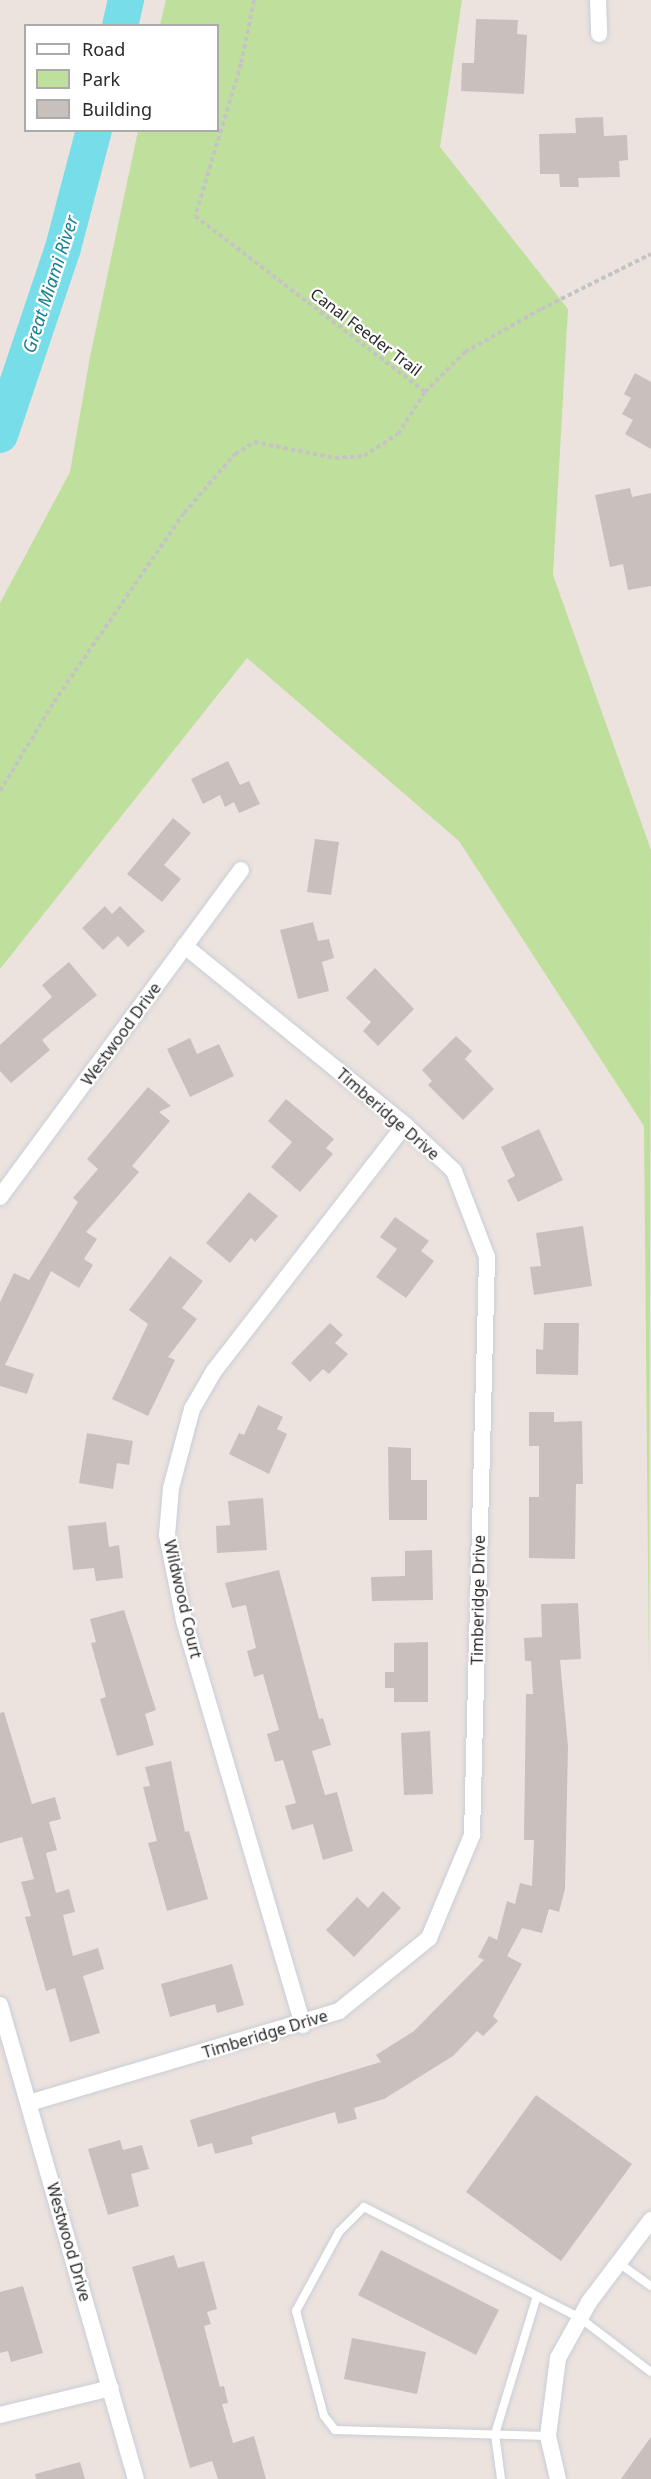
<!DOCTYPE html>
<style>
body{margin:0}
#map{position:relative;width:651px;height:2479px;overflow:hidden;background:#ece3de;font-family:"Noto Sans",sans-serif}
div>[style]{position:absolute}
.green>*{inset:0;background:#bfdf9d}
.river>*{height:36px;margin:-18px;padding:0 18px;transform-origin:18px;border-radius:18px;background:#77dde8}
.building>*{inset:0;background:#c7c0bd}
.path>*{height:4px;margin-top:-2px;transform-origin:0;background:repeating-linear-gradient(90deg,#c4c4c4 0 4.5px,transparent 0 7.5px)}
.roads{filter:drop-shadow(0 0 2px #c9ced7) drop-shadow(0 0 2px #c9ced7)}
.lane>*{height:8px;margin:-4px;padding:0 4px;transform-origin:4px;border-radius:4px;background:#fff}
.street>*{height:16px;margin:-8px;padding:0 8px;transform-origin:8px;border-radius:8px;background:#fff}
span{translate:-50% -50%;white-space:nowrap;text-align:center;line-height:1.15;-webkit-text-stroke:4.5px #fff;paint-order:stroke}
.street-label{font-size:16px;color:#2b2b2b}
.water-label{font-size:18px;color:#157f94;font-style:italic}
.legend{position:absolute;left:24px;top:24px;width:195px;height:108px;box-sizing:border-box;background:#fff;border:2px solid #aaa;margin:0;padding:8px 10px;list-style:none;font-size:18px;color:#2b2b2b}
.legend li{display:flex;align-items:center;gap:12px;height:30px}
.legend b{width:30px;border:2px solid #aaa}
</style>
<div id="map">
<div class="green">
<div style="clip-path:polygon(166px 0,462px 0,440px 147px,568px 309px,553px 575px,651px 850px,649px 1679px,644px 1126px,459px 841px,247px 658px,0 969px,0 603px,70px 472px,90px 357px,138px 131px,218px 130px,218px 26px,160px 25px)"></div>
</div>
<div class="river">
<div style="left:120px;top:26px;width:27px;rotate:-77deg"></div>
<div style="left:0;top:435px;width:197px;rotate:-71.4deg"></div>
<div style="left:63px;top:248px;width:122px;rotate:-75.3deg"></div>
</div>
<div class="building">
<div style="clip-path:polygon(476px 19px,518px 20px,517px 34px,527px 35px,524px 94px,461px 91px,462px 63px,474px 63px)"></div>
<div style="clip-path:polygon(603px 117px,604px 136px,627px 135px,628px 160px,619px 161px,620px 177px,578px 178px,579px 187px,560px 187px,559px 174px,540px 174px,539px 134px,576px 133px,575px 118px)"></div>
<div style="clip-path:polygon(635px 373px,651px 382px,651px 449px,625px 434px,633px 420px,622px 414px,631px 398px,624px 394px)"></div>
<div style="clip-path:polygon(630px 488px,632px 497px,651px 493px,651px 586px,628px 590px,623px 564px,610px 567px,595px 495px)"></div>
<div style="clip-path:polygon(228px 761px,240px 785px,249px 781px,260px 804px,239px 813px,234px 802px,225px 807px,220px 795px,203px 804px,191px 779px)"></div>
<div style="clip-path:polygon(173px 818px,191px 833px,164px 865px,181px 879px,162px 902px,127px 874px)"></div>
<div style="clip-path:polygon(315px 839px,339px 842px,331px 895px,307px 892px)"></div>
<div style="clip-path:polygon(105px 906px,112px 914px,120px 906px,145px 931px,128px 947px,118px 936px,103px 950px,82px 928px)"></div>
<div style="clip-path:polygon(313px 922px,318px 941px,329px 939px,334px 958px,322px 962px,329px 991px,298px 999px,280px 930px)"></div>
<div style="clip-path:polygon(69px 962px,97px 995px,42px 1040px,50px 1050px,11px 1083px,0 1071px,0 1045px,52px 997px,42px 985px)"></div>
<div style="clip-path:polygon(375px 968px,414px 1009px,378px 1046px,363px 1031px,371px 1022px,346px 998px)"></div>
<div style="clip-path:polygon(456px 1036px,472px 1051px,465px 1059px,494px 1089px,463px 1120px,428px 1085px,432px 1081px,422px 1070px)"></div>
<div style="clip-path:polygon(190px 1038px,197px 1054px,219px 1044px,234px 1076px,190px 1097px,167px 1049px)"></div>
<div style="clip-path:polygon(148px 1087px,171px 1106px,159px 1112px,170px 1121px,132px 1166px,139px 1172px,86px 1232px,97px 1239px,84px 1259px,93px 1265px,79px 1288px,51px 1271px,5px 1365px,34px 1374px,27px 1394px,0 1386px,0 1302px,14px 1273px,29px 1280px,78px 1202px,73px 1198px,98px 1169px,87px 1159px)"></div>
<div style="clip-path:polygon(286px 1099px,334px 1139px,326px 1148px,333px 1154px,300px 1192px,271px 1167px,292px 1142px,268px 1121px)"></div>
<div style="clip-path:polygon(539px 1129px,563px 1180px,518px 1202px,507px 1180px,515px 1176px,501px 1147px)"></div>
<div style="clip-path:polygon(249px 1192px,278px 1216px,255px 1242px,251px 1238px,230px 1263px,206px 1243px)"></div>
<div style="clip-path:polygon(395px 1217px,429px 1241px,421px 1251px,434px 1261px,406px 1298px,376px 1277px,397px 1249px,380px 1237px)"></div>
<div style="clip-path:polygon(583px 1226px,592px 1286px,534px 1295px,530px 1267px,541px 1266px,536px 1233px)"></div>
<div style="clip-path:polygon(170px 1256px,203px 1281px,182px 1308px,197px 1319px,168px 1357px,175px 1360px,148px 1416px,112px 1399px,148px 1324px,129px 1310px)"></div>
<div style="clip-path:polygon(330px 1323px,343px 1335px,335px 1343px,348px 1354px,329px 1374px,323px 1369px,310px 1382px,291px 1363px)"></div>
<div style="clip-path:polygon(544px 1323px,579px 1323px,578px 1375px,536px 1374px,536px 1349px,543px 1350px)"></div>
<div style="clip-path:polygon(258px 1405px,283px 1417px,277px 1429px,287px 1434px,269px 1474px,229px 1454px,239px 1433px,244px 1435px)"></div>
<div style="clip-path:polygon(529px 1412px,554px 1412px,554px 1422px,582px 1421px,583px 1484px,576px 1484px,575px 1559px,529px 1558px,529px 1497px,539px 1497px,539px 1446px,529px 1446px)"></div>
<div style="clip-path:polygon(87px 1433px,133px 1441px,129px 1465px,117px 1463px,113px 1489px,79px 1483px)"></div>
<div style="clip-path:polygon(388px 1447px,411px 1448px,411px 1480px,427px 1480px,427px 1520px,389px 1520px)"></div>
<div style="clip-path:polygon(263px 1498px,267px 1550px,217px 1553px,216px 1526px,230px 1525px,228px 1501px)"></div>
<div style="clip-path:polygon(106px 1522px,109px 1547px,119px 1545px,123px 1578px,96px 1581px,94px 1568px,73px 1570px,68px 1526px)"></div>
<div style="clip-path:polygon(432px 1550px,433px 1600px,372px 1601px,371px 1577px,405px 1576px,405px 1551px)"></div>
<div style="clip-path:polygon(279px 1570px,319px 1719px,323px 1718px,331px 1745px,312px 1751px,325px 1795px,337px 1792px,353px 1851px,323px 1860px,313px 1824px,292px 1830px,285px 1806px,296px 1803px,283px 1760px,275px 1762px,267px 1734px,279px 1730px,263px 1674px,254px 1677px,247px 1651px,256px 1648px,246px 1605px,232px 1608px,225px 1583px)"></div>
<div style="clip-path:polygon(578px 1603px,581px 1659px,560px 1660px,568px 1747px,565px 1889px,559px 1912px,549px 1909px,542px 1933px,522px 1928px,507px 1956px,522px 1964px,493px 2016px,498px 2021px,483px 2036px,477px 2031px,453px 2056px,384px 2099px,354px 2108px,357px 2119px,338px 2124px,335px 2112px,251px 2137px,253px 2144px,215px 2154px,212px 2143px,198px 2147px,190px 2120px,381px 2062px,376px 2055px,414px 2031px,484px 1960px,478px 1957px,489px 1936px,497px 1940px,507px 1901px,515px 1904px,520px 1883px,532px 1886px,534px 1840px,524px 1840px,526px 1694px,533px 1694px,531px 1661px,525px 1661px,524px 1638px,542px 1637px,541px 1604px)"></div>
<div style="clip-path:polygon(124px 1610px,156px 1710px,145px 1714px,154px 1745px,117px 1756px,100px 1699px,106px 1697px,91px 1643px,96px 1642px,90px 1619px)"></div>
<div style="clip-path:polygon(428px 1642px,428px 1702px,394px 1702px,394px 1688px,385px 1688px,385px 1672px,394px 1672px,394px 1643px)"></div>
<div style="clip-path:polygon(4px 1712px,32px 1804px,55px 1797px,61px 1819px,49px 1822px,57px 1850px,46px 1853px,56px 1893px,69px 1889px,75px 1912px,63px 1915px,73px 1956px,98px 1948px,104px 1969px,83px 1976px,100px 2033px,70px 2042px,55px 1988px,46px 1991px,25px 1917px,31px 1916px,21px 1882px,34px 1879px,22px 1837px,0 1843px,0 1713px)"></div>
<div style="clip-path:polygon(430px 1731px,433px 1794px,404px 1795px,401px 1733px)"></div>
<div style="clip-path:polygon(171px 1761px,185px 1832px,189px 1831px,208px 1899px,167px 1911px,148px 1843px,157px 1841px,143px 1787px,150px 1786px,145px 1767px)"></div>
<div style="clip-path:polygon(383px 1891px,401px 1908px,354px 1957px,326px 1930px,357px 1897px,368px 1908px)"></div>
<div style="clip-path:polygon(232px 1964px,244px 2005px,217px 2013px,215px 2004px,170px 2017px,161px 1984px)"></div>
<div style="clip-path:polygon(536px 2095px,632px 2164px,561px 2261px,466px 2192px)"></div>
<div style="clip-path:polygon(120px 2140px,123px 2150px,142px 2145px,149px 2169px,131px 2174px,139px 2206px,108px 2215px,88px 2149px)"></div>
<div style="clip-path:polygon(381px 2250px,499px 2310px,476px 2355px,358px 2295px)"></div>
<div style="clip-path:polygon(174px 2255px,178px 2268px,204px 2261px,217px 2309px,207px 2312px,211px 2324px,204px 2326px,220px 2387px,224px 2386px,228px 2403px,222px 2404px,233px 2443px,254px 2436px,266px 2479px,218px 2479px,212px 2461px,190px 2468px,132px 2267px)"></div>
<div style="clip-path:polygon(23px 2286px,43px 2353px,11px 2362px,8px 2351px,0 2353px,0 2292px)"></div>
<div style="clip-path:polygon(352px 2338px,426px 2352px,417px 2394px,344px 2379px)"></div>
<div style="clip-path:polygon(651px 2437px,651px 2479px,621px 2479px,635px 2459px)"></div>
<div style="clip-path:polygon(80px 2462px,85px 2479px,36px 2479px,35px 2474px)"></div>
</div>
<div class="path">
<div style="left:254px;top:0;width:65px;rotate:101.5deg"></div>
<div style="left:241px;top:64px;width:159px;rotate:106.8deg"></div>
<div style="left:195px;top:216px;width:290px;rotate:37.4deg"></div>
<div style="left:0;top:791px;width:104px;rotate:-58.8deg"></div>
<div style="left:54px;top:702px;width:229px;rotate:-55.5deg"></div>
<div style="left:184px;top:513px;width:78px;rotate:-49.2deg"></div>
<div style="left:235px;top:454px;width:22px;rotate:-32deg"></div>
<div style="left:254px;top:442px;width:83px;rotate:11.2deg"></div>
<div style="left:335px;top:458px;width:29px;rotate:-4deg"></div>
<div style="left:364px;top:456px;width:40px;rotate:-32.9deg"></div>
<div style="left:398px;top:434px;width:50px;rotate:-57.3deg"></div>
<div style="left:425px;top:392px;width:57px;rotate:-45deg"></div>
<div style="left:465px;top:352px;width:87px;rotate:-29.5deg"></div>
<div style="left:541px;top:309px;width:123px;rotate:-26.6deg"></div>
</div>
<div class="roads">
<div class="lane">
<div style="left:619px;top:2263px;width:39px;rotate:36deg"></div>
<div style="left:548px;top:2436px;width:213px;rotate:-178.4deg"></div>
<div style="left:335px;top:2430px;width:18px;rotate:-128deg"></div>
<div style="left:324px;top:2416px;width:109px;rotate:-104.9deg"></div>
<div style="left:296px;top:2311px;width:90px;rotate:-61.4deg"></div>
<div style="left:339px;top:2232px;width:35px;rotate:-45deg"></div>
<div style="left:364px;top:2207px;width:243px;rotate:27.2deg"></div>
<div style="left:580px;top:2318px;width:89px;rotate:37.3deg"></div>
<div style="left:501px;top:2479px;width:45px;rotate:-97.6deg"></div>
<div style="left:495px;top:2434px;width:144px;rotate:-73.1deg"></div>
</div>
<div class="street">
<div style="left:598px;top:0;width:34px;rotate:88deg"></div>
<div style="left:0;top:1197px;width:406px;rotate:-53.6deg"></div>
<div style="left:0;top:2005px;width:493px;rotate:74deg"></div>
<div style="left:303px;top:2025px;width:422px;rotate:-106.4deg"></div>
<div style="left:184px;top:1620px;width:87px;rotate:-101.3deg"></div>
<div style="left:167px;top:1535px;width:47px;rotate:-85.1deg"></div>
<div style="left:171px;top:1488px;width:82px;rotate:-75.1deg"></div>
<div style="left:192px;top:1409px;width:44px;rotate:-59.9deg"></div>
<div style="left:214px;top:1371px;width:311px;rotate:-52.2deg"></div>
<div style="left:29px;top:2103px;width:323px;rotate:-16.5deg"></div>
<div style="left:339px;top:2011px;width:116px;rotate:-39deg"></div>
<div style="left:429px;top:1938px;width:112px;rotate:-67.3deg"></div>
<div style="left:472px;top:1835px;width:578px;rotate:-88.51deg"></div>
<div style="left:487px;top:1257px;width:92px;rotate:-111deg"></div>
<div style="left:454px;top:1171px;width:67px;rotate:-136.8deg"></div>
<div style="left:405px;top:1125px;width:284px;rotate:-140.9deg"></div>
<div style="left:0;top:2415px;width:114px;rotate:-13.7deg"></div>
<div style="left:558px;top:2479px;width:44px;rotate:-103.1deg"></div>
<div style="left:548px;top:2436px;width:79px;rotate:-82.7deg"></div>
<div style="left:558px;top:2358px;width:64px;rotate:-61deg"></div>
<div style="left:589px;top:2302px;width:103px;rotate:-52.9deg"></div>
</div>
</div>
<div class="street-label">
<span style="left:366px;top:332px;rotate:37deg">Canal Feeder Trail</span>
<span style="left:121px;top:1034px;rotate:-54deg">Westwood Drive</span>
<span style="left:388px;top:1114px;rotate:41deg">Timberidge Drive</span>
<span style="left:183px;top:1599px;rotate:77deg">Wildwood Court</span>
<span style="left:478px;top:1600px;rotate:-89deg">Timberidge Drive</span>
<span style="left:265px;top:2034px;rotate:-17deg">Timberidge Drive</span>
<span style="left:69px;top:2242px;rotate:74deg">Westwood Drive</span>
</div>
<div class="water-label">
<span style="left:50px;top:284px;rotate:-72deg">Great Miami River</span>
</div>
<ul class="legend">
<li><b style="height:8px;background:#fff"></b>Road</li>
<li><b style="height:16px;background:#bfdf9d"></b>Park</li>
<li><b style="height:16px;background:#c7c0bd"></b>Building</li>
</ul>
</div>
